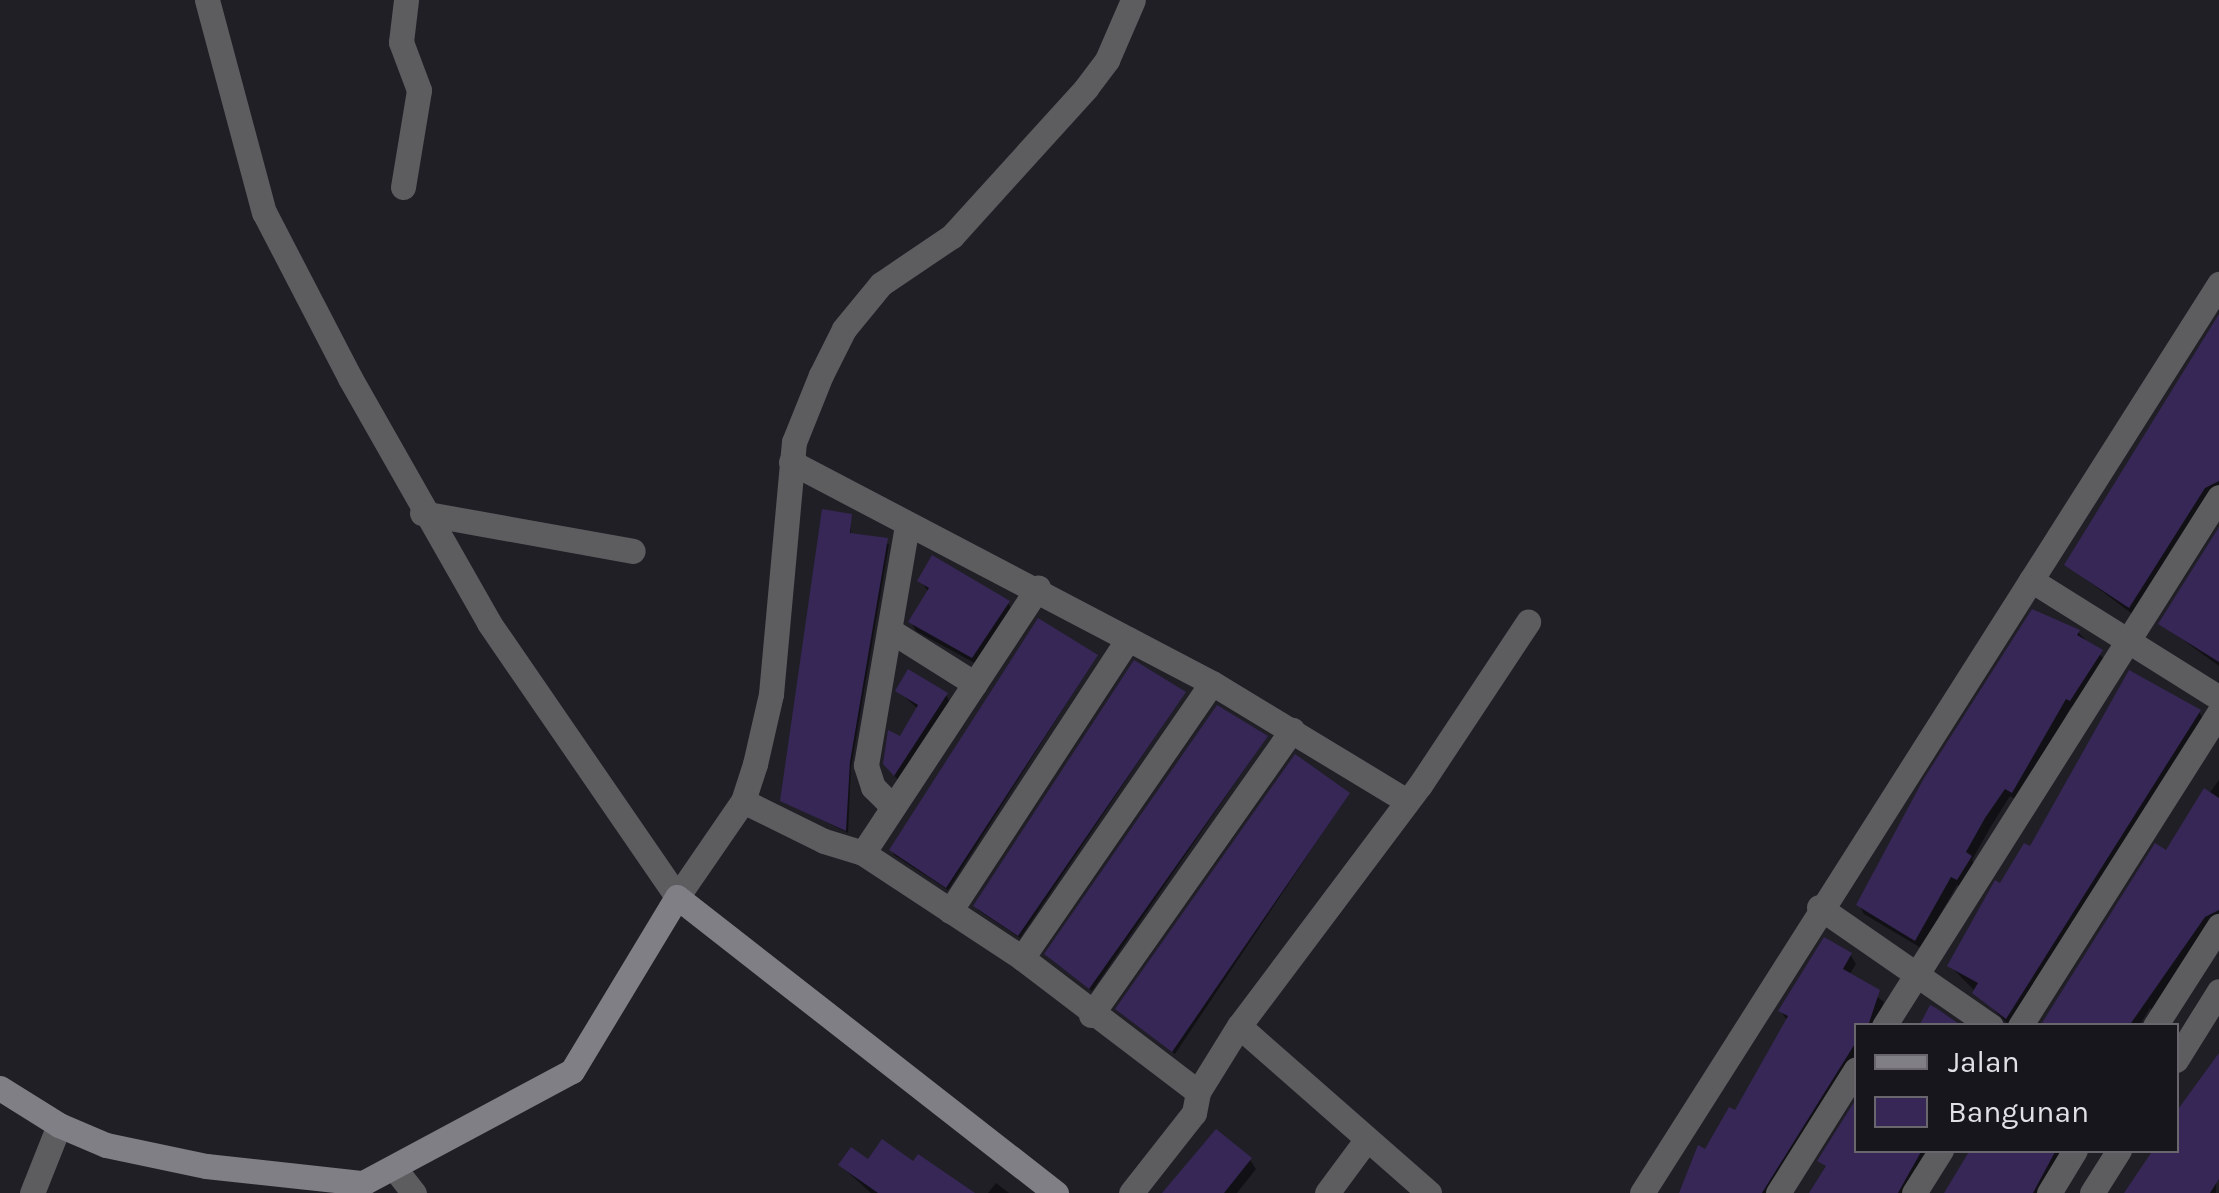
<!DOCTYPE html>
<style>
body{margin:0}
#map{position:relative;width:2219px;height:1193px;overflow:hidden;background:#211f26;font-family:Karla,sans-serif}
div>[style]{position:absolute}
.shadow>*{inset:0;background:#0007}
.building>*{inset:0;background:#362756}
.street>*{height:25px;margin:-12.5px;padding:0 12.5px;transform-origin:12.5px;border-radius:12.5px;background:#5d5d60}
.secondary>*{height:25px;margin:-12.5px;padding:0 12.5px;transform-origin:12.5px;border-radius:12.5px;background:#807f85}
span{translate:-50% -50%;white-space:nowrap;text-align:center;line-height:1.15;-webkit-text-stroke:10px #18161d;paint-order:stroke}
.legend{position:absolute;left:1854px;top:1023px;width:325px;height:130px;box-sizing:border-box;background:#18161d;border:2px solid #69676d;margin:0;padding:12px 18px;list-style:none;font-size:30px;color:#e2e1e6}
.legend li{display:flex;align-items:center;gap:20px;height:50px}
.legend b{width:50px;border:2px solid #69676d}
</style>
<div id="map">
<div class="shadow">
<div style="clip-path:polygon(2219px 320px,2219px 495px,2135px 616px,2067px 565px)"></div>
<div style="clip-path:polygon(851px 516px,851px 536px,889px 544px,851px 768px,848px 833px,782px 800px)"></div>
<div style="clip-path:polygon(2219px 532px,2219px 666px,2161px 624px)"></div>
<div style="clip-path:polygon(920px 581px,1008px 603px,1013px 611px,978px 665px,916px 631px,911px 622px,929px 592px)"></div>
<div style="clip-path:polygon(2078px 632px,2106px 661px,2076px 709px,2071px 707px,2018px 801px,2010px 796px,1990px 828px,1972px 860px,1976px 867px,1963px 888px,1957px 885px,1921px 948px,1864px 914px,1859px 905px)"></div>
<div style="clip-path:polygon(1096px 657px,948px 890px,894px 855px,892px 850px)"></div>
<div style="clip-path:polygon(898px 691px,946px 695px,951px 704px,900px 783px,885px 763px,918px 709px)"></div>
<div style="clip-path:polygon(1184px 694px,1020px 938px,978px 910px,976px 906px)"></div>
<div style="clip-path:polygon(2199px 712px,2205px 722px,2010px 1026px,1950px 966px,2030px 850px)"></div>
<div style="clip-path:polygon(1266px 738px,1092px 991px,1050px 959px,1047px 955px)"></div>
<div style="clip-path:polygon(2219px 780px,2219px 921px,2156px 1012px,2150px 1008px,2139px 1026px,2041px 1026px)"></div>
<div style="clip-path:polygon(1348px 795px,1175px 1054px,1121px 1013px)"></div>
<div style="clip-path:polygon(1850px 954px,1856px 964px,1849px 975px,1884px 1002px,1875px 1026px,1856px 1026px,1856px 1059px,1770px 1193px,1682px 1193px,1699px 1149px,1706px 1153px,1736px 1114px,1788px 1022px,1781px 1011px)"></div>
<div style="clip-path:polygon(2219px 1057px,2216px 1193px,2127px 1193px,2176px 1150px)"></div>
<div style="clip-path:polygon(1856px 1128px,1856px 1150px,1936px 1150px,1906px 1193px,1812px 1193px)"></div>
<div style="clip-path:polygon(1977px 1150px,2072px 1150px,2041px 1193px,1953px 1193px)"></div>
<div style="clip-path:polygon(1250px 1160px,1256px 1169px,1237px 1193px,1165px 1193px)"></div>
<div style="clip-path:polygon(869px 1163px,914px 1164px,970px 1193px,871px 1193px,841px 1166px)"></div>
<div style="clip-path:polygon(996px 1183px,1009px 1193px,988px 1193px)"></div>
</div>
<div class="building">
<div style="clip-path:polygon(2219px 314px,2219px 481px,2205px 488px,2129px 608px,2064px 565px)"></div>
<div style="clip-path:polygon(822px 509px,852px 514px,850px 533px,888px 538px,850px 762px,846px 831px,780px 801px)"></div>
<div style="clip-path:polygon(2219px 527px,2219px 662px,2158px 624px)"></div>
<div style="clip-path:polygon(932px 555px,1010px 601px,972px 658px,908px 622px,929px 588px,917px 581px)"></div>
<div style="clip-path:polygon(2032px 609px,2080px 630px,2077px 635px,2103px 650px,2070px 701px,2066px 699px,2012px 793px,2005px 789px,1985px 818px,1966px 852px,1972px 856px,1957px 880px,1951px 877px,1915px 941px,1856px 905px,1923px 780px)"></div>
<div style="clip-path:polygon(1038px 618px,1098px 655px,946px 888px,889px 850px)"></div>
<div style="clip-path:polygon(1134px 660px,1186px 692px,1018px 936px,973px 906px)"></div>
<div style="clip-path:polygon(908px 669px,948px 693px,894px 776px,883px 764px,888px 730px,900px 736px,918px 705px,895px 691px)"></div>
<div style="clip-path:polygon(2129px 670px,2201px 710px,2006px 1019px,1972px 993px,1978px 983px,1947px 966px,1995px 880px,2000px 883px,2024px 843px,2030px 846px)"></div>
<div style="clip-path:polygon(1217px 705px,1268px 736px,1089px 989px,1044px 954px)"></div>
<div style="clip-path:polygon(1295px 754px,1350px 793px,1172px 1052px,1115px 1009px)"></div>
<div style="clip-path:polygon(2204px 788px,2219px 798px,2219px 910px,2205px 917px,2129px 1026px,2040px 1026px,2155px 843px,2166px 850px)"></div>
<div style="clip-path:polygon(1824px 937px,1852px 953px,1843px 969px,1880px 990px,1868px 1026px,1856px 1026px,1856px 1042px,1762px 1193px,1679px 1193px,1698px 1145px,1705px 1149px,1729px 1107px,1735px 1110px,1788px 1016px,1778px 1011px)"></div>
<div style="clip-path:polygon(1930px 1005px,1936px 1008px,1962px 1026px,1919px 1026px)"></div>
<div style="clip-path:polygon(2219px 1053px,2219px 1179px,2210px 1193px,2124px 1193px,2153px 1150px,2176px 1150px,2176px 1112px)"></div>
<div style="clip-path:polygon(1856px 1099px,1856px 1150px,1922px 1150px,1898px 1193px,1809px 1193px,1826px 1166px,1817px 1161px)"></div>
<div style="clip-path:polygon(1216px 1129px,1252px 1158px,1224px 1193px,1162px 1193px)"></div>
<div style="clip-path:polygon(882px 1139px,913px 1161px,918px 1154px,975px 1193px,878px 1193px,838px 1165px,851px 1147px,868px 1159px)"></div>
<div style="clip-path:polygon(1970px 1150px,2056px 1150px,2033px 1193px,1944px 1193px)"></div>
</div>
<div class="street">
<div style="left:207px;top:0;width:220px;rotate:75deg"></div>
<div style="left:264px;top:212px;width:187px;rotate:62.6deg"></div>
<div style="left:350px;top:378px;width:282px;rotate:60.4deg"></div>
<div style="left:489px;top:623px;width:332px;rotate:55.5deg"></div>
<div style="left:677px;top:897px;width:116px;rotate:-55.5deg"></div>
<div style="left:743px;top:801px;width:39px;rotate:-72deg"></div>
<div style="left:755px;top:764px;width:72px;rotate:-77.1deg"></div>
<div style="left:771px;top:694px;width:253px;rotate:-84.8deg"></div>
<div style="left:794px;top:442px;width:72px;rotate:-68.1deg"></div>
<div style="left:821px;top:375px;width:51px;rotate:-63.4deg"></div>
<div style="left:844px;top:329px;width:58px;rotate:-50.6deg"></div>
<div style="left:881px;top:284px;width:86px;rotate:-34.1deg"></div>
<div style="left:952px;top:236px;width:200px;rotate:-47.8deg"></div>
<div style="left:1086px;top:88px;width:35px;rotate:-53deg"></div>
<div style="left:1107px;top:60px;width:65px;rotate:-66.6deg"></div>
<div style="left:403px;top:187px;width:98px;rotate:-80.6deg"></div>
<div style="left:419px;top:90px;width:51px;rotate:-110.6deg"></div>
<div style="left:401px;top:42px;width:42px;rotate:-83.2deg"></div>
<div style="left:791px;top:462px;width:475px;rotate:27.7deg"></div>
<div style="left:1212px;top:683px;width:226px;rotate:31.2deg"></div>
<div style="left:422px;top:513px;width:214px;rotate:10.2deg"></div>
<div style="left:2031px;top:580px;width:222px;rotate:32.1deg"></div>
<div style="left:891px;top:631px;width:99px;rotate:32.2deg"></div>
<div style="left:743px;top:801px;width:90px;rotate:26.3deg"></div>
<div style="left:824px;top:841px;width:41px;rotate:17.1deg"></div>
<div style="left:863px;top:853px;width:191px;rotate:33.4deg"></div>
<div style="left:1022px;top:958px;width:221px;rotate:37.3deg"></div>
<div style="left:893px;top:807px;width:28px;rotate:-135deg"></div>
<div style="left:873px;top:787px;width:23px;rotate:-108deg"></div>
<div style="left:866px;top:765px;width:244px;rotate:-80.3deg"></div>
<div style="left:863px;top:853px;width:318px;rotate:-56.6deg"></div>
<div style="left:1819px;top:907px;width:209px;rotate:34.7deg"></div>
<div style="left:950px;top:911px;width:325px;rotate:-56.8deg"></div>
<div style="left:1022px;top:958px;width:334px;rotate:-55.4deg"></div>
<div style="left:1091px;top:1015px;width:349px;rotate:-54.8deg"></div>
<div style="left:1239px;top:1026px;width:253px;rotate:41.3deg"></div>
<div style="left:1884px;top:1026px;width:626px;rotate:-57.66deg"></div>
<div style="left:2020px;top:1026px;width:372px;rotate:-57.6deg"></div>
<div style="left:2155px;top:1026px;width:119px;rotate:-57.4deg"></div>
<div style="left:2176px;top:1060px;width:81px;rotate:-58.1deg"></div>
<div style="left:395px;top:1169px;width:31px;rotate:52deg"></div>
<div style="left:32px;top:1193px;width:73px;rotate:-68.3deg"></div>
<div style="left:1131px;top:1193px;width:102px;rotate:-51.8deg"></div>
<div style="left:1194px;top:1113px;width:21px;rotate:-79deg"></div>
<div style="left:1198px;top:1092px;width:78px;rotate:-58.2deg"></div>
<div style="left:1239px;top:1026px;width:301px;rotate:-53.1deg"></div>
<div style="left:1420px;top:785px;width:196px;rotate:-56.5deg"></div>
<div style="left:1327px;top:1193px;width:67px;rotate:-53.5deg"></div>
<div style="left:1642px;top:1193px;width:1077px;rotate:-57.59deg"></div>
<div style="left:1778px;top:1193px;width:146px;rotate:-57.8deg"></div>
<div style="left:1914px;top:1193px;width:51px;rotate:-57.9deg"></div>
<div style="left:2049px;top:1193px;width:50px;rotate:-58.8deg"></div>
<div style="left:2092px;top:1193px;width:51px;rotate:-57.9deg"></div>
</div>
<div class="secondary">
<div style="left:0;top:1088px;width:70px;rotate:32.1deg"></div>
<div style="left:59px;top:1125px;width:51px;rotate:23.1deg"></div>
<div style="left:106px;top:1145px;width:102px;rotate:11.9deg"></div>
<div style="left:206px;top:1166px;width:158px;rotate:6.2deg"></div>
<div style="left:363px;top:1183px;width:237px;rotate:-28.2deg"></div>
<div style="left:572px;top:1071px;width:203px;rotate:-58.9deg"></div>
<div style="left:677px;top:897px;width:481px;rotate:38deg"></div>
</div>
<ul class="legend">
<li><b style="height:12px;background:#807f85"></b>Jalan</li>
<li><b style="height:28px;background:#362756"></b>Bangunan</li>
</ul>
</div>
